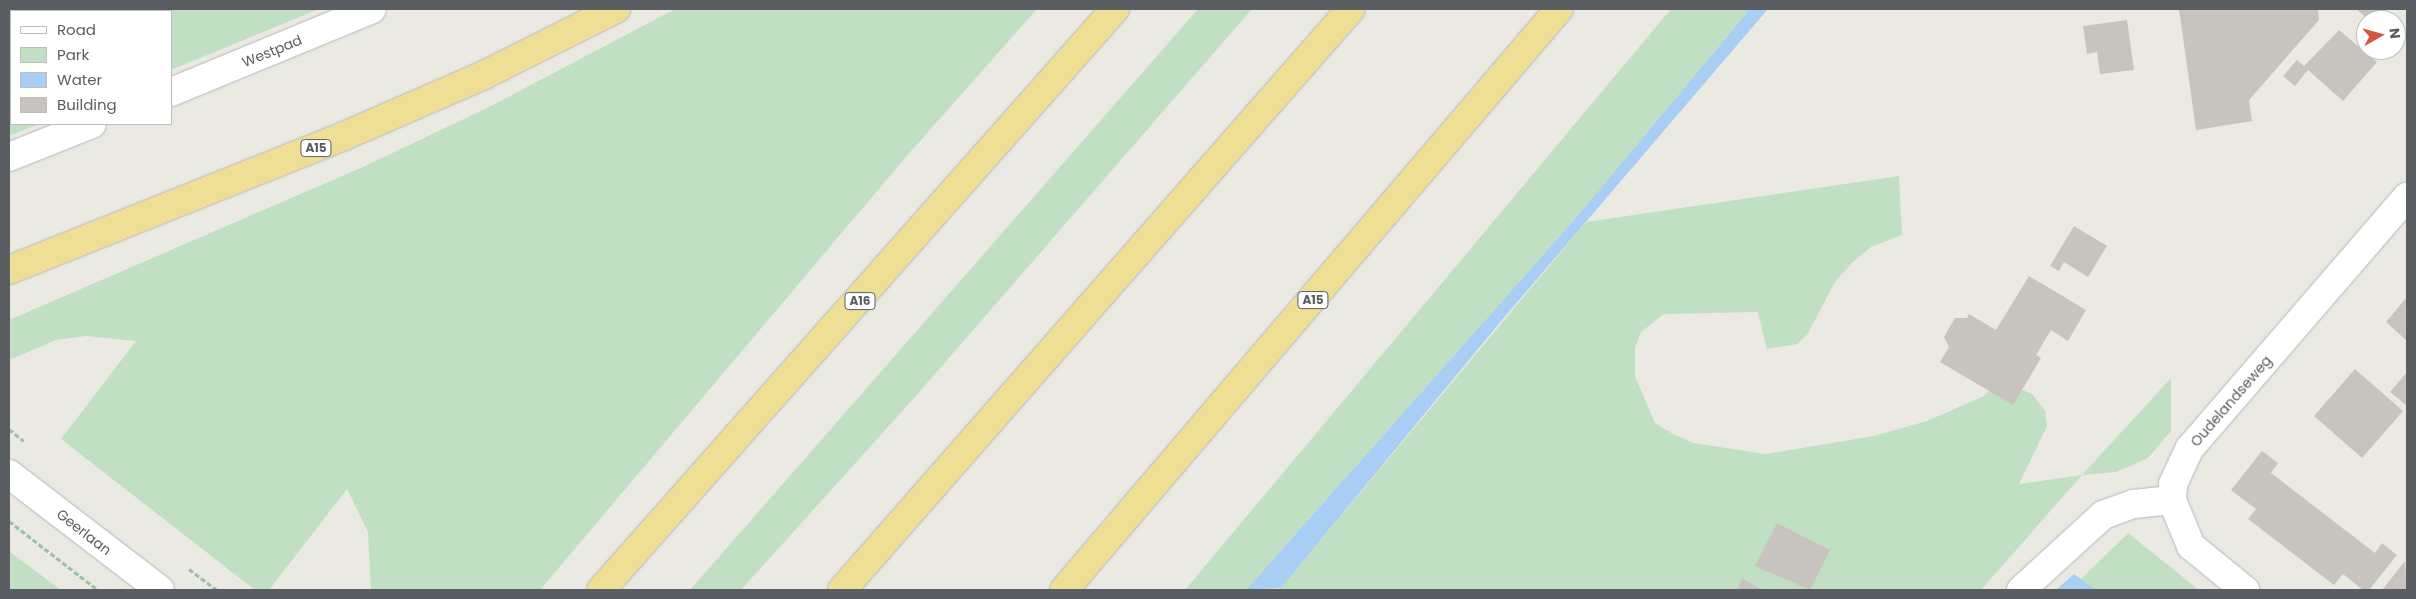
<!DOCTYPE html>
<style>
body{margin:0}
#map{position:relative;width:2416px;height:599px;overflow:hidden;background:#ebeae2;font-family:Poppins,sans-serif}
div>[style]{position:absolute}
.green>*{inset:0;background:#c1e0c3}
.water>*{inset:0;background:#a9cef4}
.building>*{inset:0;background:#c7c4bf}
.path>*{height:3px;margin-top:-1.5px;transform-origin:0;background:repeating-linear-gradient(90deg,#9bc0a8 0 5px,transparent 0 7.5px)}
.roads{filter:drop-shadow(0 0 1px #b4b7bb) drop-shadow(0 0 1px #b4b7bb)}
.street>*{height:28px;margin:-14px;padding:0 14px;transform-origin:14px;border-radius:14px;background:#fff}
.secondary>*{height:28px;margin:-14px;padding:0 14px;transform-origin:14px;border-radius:14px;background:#fff}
.highway>*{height:28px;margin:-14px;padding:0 14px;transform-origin:14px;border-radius:14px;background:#efdf95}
span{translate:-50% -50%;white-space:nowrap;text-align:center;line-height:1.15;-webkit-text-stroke:4px #fff;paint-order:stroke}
.shield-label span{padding:1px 4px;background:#fff;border:1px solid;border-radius:4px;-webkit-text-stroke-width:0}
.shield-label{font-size:12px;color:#5a5d61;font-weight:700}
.street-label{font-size:14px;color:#5a5d61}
.frame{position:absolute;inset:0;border:10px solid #5a5d61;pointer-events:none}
.legend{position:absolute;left:10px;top:10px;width:162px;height:115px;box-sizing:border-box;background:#fff;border:1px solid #bdbec0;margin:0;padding:6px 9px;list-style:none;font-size:15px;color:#5a5d61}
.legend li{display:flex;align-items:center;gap:10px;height:25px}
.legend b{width:25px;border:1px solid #bdbec0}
.north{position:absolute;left:2356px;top:10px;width:50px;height:50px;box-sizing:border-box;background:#fff;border:1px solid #bdbec0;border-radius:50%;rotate:83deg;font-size:14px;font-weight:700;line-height:20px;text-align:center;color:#5a5d61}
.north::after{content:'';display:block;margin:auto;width:18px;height:22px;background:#d35640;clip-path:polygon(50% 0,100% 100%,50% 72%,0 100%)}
</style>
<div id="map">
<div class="green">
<div style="clip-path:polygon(74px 9px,319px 9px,171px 70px,171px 11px,57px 11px)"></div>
<div style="clip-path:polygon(675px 9px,1037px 9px,905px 158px,540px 590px,371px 590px,368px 532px,347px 489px,269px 590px,255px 590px,61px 439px,136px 341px,86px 336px,56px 340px,9px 360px,9px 320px,363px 167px,489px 107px)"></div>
<div style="clip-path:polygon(1198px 9px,1252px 9px,915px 397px,741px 590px,690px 590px)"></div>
<div style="clip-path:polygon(1671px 9px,1750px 9px,1574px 220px,1246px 590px,1185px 590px)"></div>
<div style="clip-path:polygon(9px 18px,11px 124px,39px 124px,9px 136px)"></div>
<div style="clip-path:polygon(1899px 176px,1902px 235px,1871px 247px,1852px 263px,1835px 282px,1807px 335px,1797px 344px,1767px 349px,1758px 312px,1664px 314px,1641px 332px,1635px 348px,1635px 376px,1655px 423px,1673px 434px,1693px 443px,1766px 454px,1874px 436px,1927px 421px,1984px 396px,2000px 380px,2032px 394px,2045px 411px,2047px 426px,2019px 484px,2082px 475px,2171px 378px,2171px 431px,2148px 458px,2116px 472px,2082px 475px,1981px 590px,1279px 590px,1586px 222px)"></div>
<div style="clip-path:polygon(2128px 533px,2199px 590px,2096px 590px,2081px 579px)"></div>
<div style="clip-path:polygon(9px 551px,61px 590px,9px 590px)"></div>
</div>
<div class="water">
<div style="clip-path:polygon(1750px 9px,1768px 9px,1502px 320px,1281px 588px,1246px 590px,1574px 220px)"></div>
<div style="clip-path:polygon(2074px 574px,2081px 579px,2096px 590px,2056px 590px)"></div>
</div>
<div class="building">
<div style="clip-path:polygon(2179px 9px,2318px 9px,2319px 20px,2249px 100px,2252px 121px,2196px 130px)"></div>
<div style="clip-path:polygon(2356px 9px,2383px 9px,2388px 13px,2382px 20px,2369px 20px)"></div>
<div style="clip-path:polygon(2127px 20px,2134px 70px,2100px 74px,2097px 52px,2087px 54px,2083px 26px)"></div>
<div style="clip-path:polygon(2339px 30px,2377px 62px,2343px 101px,2308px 70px,2295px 86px,2283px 76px,2297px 60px,2304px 66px)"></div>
<div style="clip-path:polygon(2074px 226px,2107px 246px,2088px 277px,2064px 262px,2059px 271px,2050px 266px)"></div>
<div style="clip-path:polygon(2029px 276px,2086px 310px,2068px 341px,2051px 330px,2036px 355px,2041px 358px,2013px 405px,1940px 362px,1949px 347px,1944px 337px,1955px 318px,1967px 318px,1969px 314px,1996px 330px)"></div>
<div style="clip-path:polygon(2407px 297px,2407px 341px,2386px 322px)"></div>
<div style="clip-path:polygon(2355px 369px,2403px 411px,2362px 458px,2314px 416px)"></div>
<div style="clip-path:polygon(2407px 372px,2407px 406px,2390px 392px)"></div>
<div style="clip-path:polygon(2262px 451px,2278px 463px,2271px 473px,2375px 553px,2382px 543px,2397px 555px,2369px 590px,2363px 590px,2343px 574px,2334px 585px,2248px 519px,2256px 509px,2231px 490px)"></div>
<div style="clip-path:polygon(1777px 523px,1830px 550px,1810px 590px,1755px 566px)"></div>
<div style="clip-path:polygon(2405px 561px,2407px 590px,2382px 590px)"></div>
<div style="clip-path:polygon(1742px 579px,1764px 590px,1737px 590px)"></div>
</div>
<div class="path">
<div style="left:9px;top:429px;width:19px;rotate:39deg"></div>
<div style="left:9px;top:521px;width:113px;rotate:37.8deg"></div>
<div style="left:189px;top:569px;width:35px;rotate:37deg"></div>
</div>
<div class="roads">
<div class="street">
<div style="left:171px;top:92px;width:217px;rotate:-22.4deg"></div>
<div style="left:9px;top:157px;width:89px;rotate:-21.7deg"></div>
<div style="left:2172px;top:500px;width:50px;rotate:67.6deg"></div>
<div style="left:2191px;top:546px;width:70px;rotate:39.2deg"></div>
<div style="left:2021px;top:590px;width:111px;rotate:-42.4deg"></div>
<div style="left:2103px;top:515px;width:33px;rotate:-20deg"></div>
<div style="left:2134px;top:504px;width:38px;rotate:-6deg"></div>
<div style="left:2172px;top:500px;width:16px;rotate:-86deg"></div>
<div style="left:2173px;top:484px;width:40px;rotate:-65deg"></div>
<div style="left:2190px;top:448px;width:332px;rotate:-49.2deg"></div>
</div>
<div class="secondary">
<div style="left:9px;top:474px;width:190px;rotate:37.5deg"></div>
</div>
<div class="highway">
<div style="left:9px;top:270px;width:361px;rotate:-21.8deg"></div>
<div style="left:344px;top:136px;width:153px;rotate:-23.5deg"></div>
<div style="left:484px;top:75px;width:148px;rotate:-26.6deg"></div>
<div style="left:601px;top:590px;width:776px;rotate:-48.5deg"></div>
<div style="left:842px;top:590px;width:772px;rotate:-48.78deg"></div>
<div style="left:1064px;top:590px;width:763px;rotate:-49.57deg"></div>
</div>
</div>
<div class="shield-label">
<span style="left:316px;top:148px">A15</span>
<span style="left:1313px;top:300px">A15</span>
<span style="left:860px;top:301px">A16</span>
</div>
<div class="street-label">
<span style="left:272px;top:51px;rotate:-22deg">Westpad</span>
<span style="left:2231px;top:401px;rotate:-49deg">Oudelandseweg</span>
<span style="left:84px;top:532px;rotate:38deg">Geerlaan</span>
</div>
<div class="frame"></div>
<ul class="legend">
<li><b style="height:6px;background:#fff"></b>Road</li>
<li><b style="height:14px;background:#c1e0c3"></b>Park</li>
<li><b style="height:14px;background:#a9cef4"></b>Water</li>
<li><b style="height:14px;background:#c7c4bf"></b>Building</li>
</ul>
<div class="north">N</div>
</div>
